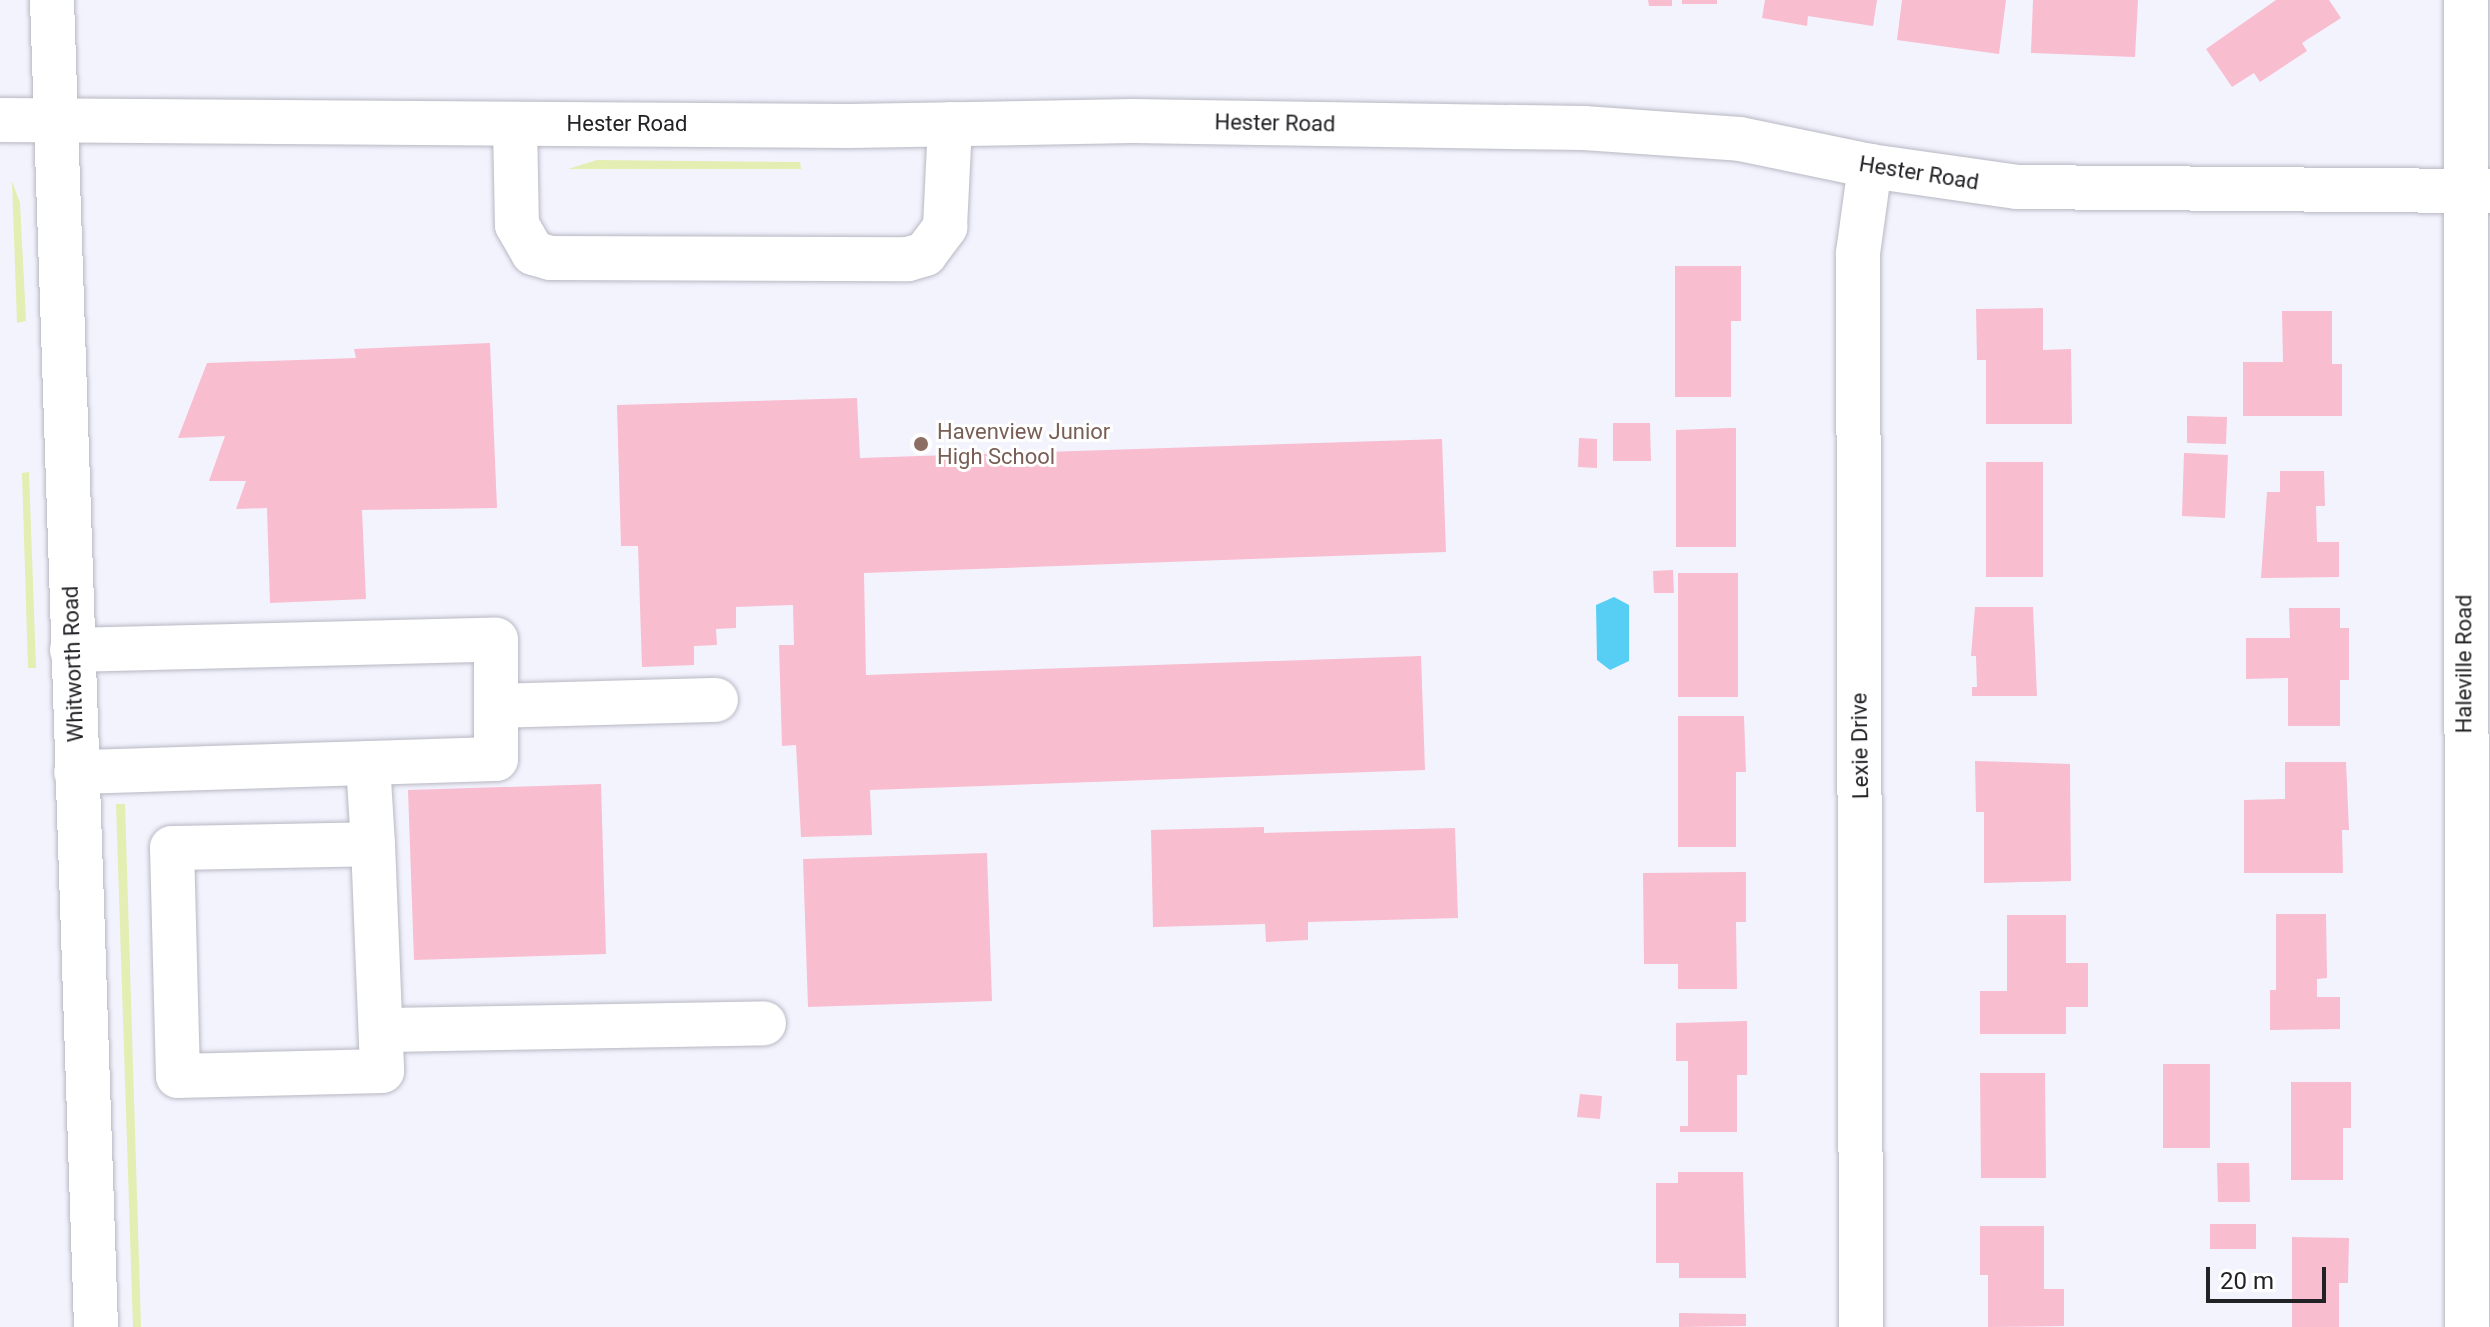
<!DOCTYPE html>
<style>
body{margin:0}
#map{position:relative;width:2490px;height:1327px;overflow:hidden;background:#f3f3fe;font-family:Roboto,sans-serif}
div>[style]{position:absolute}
.green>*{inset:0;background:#e4edb2}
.water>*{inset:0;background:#57cff5}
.building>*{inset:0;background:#f8bdcf}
.roads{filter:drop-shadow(0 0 2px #b8b8c3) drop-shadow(0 0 2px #b8b8c3)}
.minor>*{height:44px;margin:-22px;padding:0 22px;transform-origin:22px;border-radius:22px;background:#fff}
.dots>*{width:22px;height:22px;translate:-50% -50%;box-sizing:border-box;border:4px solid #fff;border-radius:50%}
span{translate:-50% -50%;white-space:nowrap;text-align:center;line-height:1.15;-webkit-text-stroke:6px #fff;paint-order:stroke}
.street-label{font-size:22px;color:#222226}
.education-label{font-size:22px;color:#785e54}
.left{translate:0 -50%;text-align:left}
.scale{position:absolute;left:2206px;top:1267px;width:120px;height:36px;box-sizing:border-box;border:4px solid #222226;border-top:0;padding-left:10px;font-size:24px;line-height:28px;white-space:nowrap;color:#222226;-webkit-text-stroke:6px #fff;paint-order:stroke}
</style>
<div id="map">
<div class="green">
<div style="clip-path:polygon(597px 160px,800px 162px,801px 169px,568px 169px)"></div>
<div style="clip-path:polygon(12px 181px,20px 203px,26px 321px,17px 323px)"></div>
<div style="clip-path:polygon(29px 472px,36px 668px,28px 668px,22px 473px)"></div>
<div style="clip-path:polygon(116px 804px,125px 804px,141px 1327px,133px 1327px)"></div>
</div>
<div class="water">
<div style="clip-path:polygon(1614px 597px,1629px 605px,1629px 661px,1610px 670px,1597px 660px,1596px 605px)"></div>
</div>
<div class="building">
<div style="clip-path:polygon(1648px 0,1672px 0,1672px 6px,1649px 6px)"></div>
<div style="clip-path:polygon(1682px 0,1717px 0,1717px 4px,1682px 4px)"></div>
<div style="clip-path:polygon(1765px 0,1877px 0,1873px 26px,1808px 16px,1807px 26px,1762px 18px)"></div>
<div style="clip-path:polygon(1902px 0,2006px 0,1999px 54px,1897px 40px)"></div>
<div style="clip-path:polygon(2033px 0,2138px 0,2135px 57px,2031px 53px)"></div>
<div style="clip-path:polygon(2276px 0,2329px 0,2341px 18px,2302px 43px,2307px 51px,2260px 82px,2254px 73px,2232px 87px,2206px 49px)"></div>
<div style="clip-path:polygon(1675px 266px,1741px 266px,1741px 321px,1731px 321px,1731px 397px,1675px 397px)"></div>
<div style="clip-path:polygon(2043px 308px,2043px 350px,2071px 349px,2072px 424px,1986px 424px,1986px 360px,1977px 360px,1976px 309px)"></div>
<div style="clip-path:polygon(2282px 311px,2332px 311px,2332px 364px,2342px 364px,2342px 416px,2243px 416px,2243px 362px,2283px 362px)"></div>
<div style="clip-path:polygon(490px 343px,497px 508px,362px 510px,366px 599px,270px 603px,267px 508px,236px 509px,246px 481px,209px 481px,225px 436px,178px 438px,207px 363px,356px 358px,354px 349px)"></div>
<div style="clip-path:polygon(857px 398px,860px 458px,1442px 439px,1446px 552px,864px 573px,866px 675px,1421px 656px,1425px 770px,870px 790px,872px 835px,801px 837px,796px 745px,782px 746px,779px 645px,794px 645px,793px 605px,736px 607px,736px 628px,716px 629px,717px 645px,694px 646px,694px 665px,642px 667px,638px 546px,621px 546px,617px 405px)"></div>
<div style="clip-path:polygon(2187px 416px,2227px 417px,2226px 444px,2187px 443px)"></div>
<div style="clip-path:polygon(1613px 423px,1650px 423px,1651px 461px,1613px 461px)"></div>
<div style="clip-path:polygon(1730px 428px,1736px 428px,1736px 547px,1676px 547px,1676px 430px)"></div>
<div style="clip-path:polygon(1579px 438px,1597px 439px,1597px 468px,1578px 467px)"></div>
<div style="clip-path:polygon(2184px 453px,2228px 455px,2225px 518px,2182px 516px)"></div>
<div style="clip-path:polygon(1986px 462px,2043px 462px,2043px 577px,1986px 577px)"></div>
<div style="clip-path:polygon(2280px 471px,2324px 471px,2325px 506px,2316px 506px,2317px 542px,2339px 542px,2339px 577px,2261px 578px,2267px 492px,2280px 492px)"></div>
<div style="clip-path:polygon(1673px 570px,1674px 593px,1654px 593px,1653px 571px)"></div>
<div style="clip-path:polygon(1678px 573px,1738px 573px,1738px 697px,1678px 697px)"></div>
<div style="clip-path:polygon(1975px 607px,2033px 607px,2037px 696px,1972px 696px,1972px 687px,1977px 687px,1976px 656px,1971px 656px)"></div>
<div style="clip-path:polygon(2289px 608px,2340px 608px,2340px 628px,2349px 628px,2349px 680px,2340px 680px,2340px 726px,2288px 726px,2288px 678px,2246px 679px,2246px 638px,2290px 638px)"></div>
<div style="clip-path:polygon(1678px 716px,1744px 716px,1746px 772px,1736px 772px,1736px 847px,1678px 847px)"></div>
<div style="clip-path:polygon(1975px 761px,2070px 764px,2071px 881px,1984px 883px,1984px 812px,1976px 812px)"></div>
<div style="clip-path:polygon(2285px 762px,2346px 762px,2349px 830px,2342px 830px,2343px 873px,2244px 873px,2244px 800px,2285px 799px)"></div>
<div style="clip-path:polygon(601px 784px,606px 954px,414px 960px,408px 790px)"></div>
<div style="clip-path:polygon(1264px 827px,1264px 833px,1455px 828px,1458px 918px,1308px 922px,1308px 940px,1266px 942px,1265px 924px,1153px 927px,1151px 830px)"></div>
<div style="clip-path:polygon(987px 853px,992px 1001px,808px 1007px,803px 859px)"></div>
<div style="clip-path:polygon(1746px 872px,1746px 922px,1736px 922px,1737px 989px,1678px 989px,1678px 964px,1644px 964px,1643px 873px)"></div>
<div style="clip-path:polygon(2276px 914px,2326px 914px,2327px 978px,2317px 979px,2317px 997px,2340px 997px,2340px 1029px,2270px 1030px,2270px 990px,2276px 990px)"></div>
<div style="clip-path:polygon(2007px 915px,2066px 915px,2066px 963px,2088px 963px,2088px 1007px,2066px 1007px,2066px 1034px,1980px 1034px,1980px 991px,2007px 991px)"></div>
<div style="clip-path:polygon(1747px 1021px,1747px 1075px,1737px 1075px,1737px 1132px,1680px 1132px,1680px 1126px,1688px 1126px,1688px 1061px,1676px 1061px,1676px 1023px)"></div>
<div style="clip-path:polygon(2163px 1064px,2210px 1064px,2210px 1148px,2163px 1148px)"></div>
<div style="clip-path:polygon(1980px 1073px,2045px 1073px,2046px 1178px,1981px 1178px)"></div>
<div style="clip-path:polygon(2291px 1082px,2351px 1082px,2351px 1128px,2343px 1128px,2343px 1180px,2291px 1180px)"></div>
<div style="clip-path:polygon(1580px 1094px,1602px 1096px,1600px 1119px,1577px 1117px)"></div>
<div style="clip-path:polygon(2217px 1163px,2249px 1163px,2250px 1202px,2218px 1202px)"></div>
<div style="clip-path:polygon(1678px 1172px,1743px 1172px,1746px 1278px,1679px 1278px,1679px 1263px,1656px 1263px,1656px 1183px,1678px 1183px)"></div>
<div style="clip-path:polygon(2210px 1224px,2256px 1224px,2256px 1249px,2210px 1249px)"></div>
<div style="clip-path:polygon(1980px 1226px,2044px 1226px,2044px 1289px,2064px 1289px,2064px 1326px,1988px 1327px,1988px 1275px,1980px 1275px)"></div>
<div style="clip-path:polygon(2292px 1237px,2349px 1238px,2348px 1283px,2339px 1283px,2339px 1327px,2292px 1327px)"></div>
<div style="clip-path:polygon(1679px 1313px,1746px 1314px,1746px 1326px,1679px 1327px)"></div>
</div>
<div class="roads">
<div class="minor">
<div style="left:52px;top:0;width:1328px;rotate:88.1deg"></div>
<div style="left:2466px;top:0;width:1327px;rotate:89.96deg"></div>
<div style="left:0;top:120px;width:849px;rotate:0.4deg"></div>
<div style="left:849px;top:126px;width:284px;rotate:-1deg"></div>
<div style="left:1133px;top:121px;width:451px;rotate:0.9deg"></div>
<div style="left:1584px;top:128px;width:156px;rotate:4deg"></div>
<div style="left:1740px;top:139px;width:133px;rotate:11.7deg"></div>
<div style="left:1870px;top:166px;width:148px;rotate:8.1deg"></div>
<div style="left:2017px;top:187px;width:473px;rotate:0.5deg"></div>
<div style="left:515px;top:124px;width:101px;rotate:88.9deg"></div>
<div style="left:517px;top:225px;width:32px;rotate:60deg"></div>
<div style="left:533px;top:253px;width:18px;rotate:16deg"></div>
<div style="left:550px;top:258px;width:358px;rotate:0.2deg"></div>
<div style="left:908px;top:259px;width:18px;rotate:-16deg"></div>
<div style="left:925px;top:254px;width:34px;rotate:-53deg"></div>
<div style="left:945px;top:227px;width:103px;rotate:-87.2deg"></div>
<div style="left:72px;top:650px;width:424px;rotate:-1.4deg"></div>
<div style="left:496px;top:640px;width:119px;rotate:90deg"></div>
<div style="left:496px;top:759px;width:420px;rotate:178.2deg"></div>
<div style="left:496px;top:706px;width:220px;rotate:-1.6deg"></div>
<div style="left:368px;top:763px;width:81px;rotate:86.5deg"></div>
<div style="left:373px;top:844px;width:227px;rotate:87.7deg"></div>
<div style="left:382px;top:1071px;width:204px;rotate:178.6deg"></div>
<div style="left:178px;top:1076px;width:228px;rotate:-91.5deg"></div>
<div style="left:172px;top:848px;width:201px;rotate:-1.1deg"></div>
<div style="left:381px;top:1030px;width:383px;rotate:-1deg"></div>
<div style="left:1861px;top:1327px;width:1074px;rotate:-90.16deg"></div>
<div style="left:1858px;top:253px;width:88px;rotate:-82.1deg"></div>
</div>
</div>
<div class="dots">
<div style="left:921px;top:444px;background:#8d6e63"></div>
</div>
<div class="street-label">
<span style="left:1275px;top:123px;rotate:1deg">Hester Road</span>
<span style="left:627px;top:124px">Hester Road</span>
<span style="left:1919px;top:173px;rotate:9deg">Hester Road</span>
<span style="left:73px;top:664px;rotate:-92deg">Whitworth Road</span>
<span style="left:2464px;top:664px;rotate:-90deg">Haleville Road</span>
<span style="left:1860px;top:746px;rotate:-91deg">Lexie Drive</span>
</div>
<div class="education-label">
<span class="left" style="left:937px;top:444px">Havenview Junior<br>High School</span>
</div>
<div class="scale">20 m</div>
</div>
